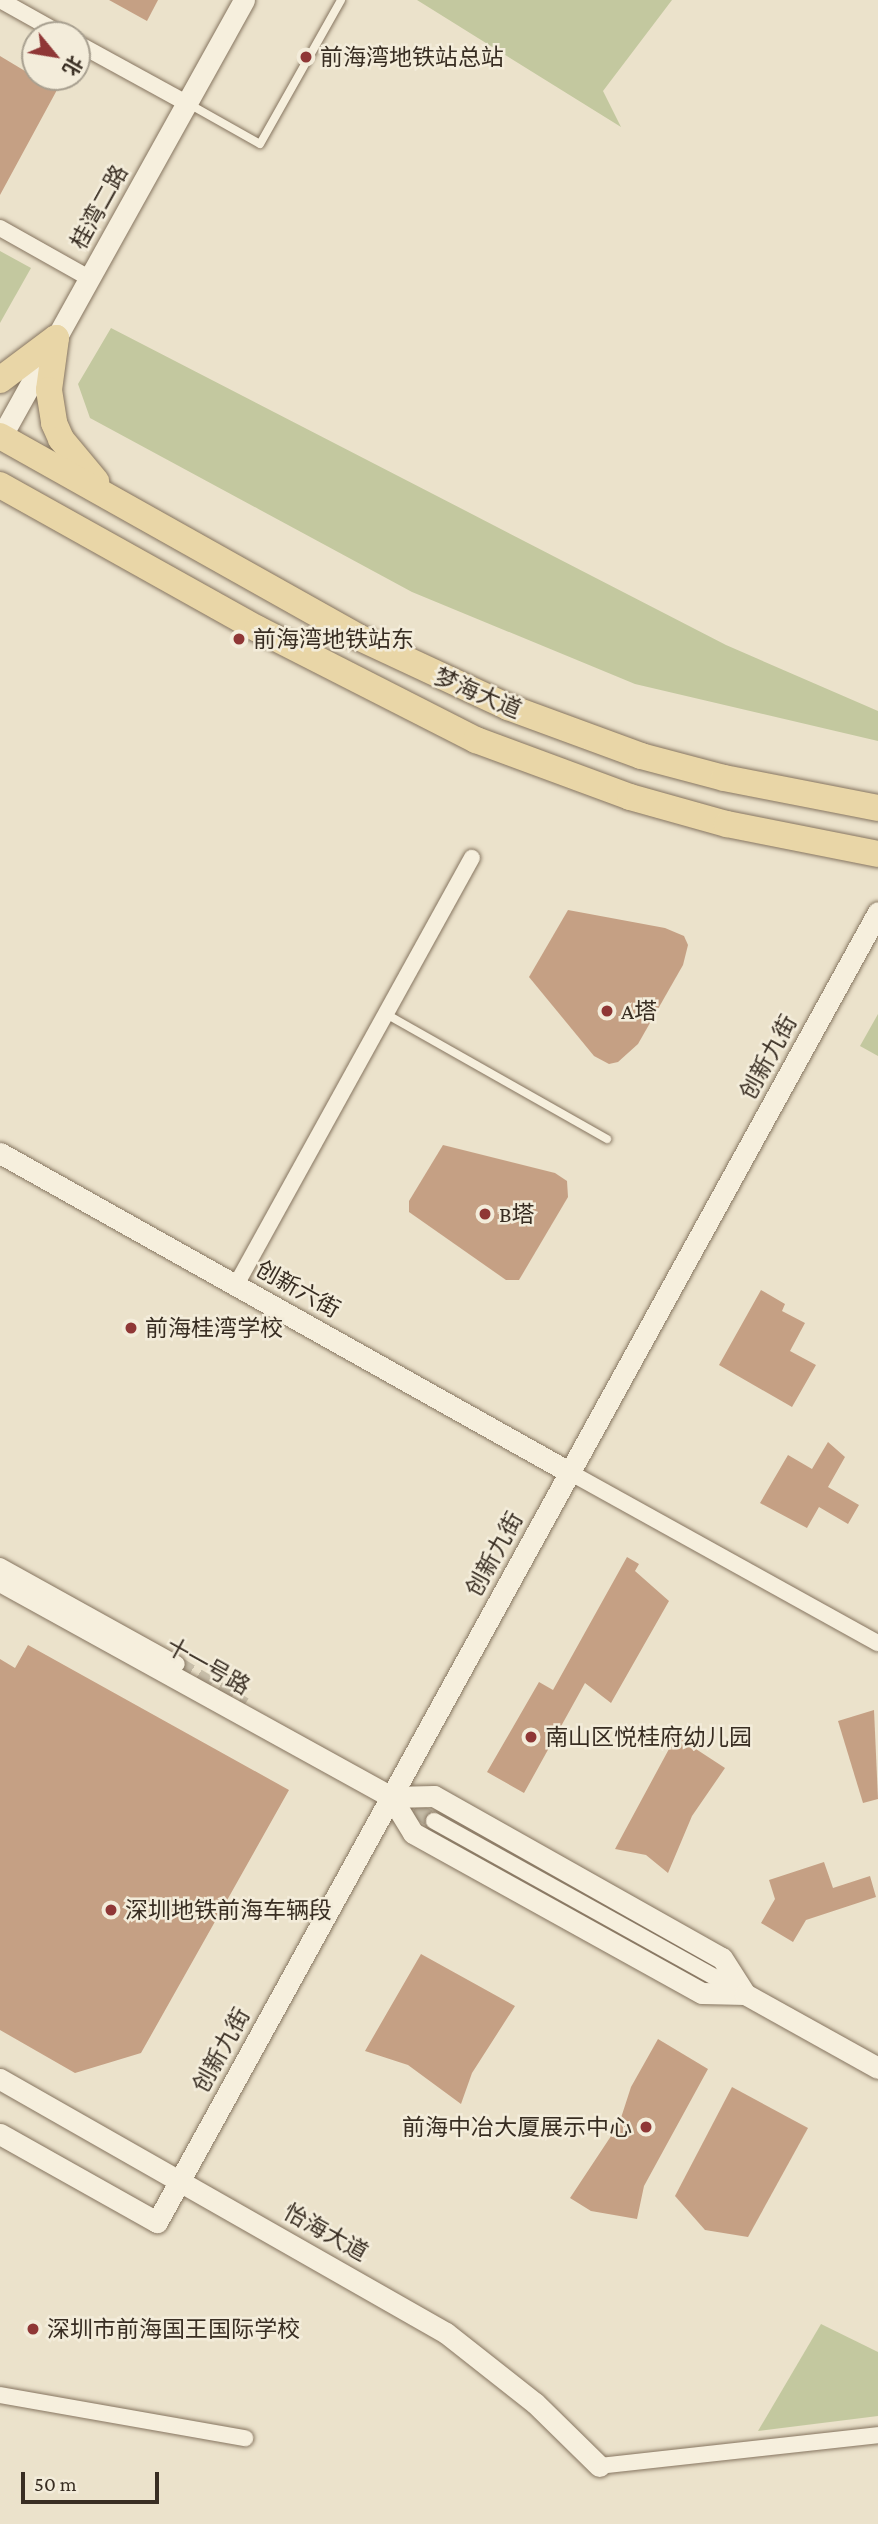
<!DOCTYPE html>
<meta charset="utf-8">
<style>
body{margin:0}
#map{position:relative;width:878px;height:2524px;overflow:hidden;background:#ebe2cb;font-family:"Crimson Pro","Noto Sans SC",serif}
div>[style]{position:absolute}
.green>*{inset:0;background:#c3c89f}
.building>*{inset:0;background:#c5a084}
.minor-tunnel>*{height:16px;margin-top:-8px;transform-origin:0;background:repeating-linear-gradient(90deg,#c7bea9 0 16px,transparent 0 24px)}
.roads{filter:drop-shadow(0 0 2px #867560) drop-shadow(0 0 2px #867560)}
.service>*{height:8px;margin:-4px;padding:0 4px;transform-origin:4px;border-radius:4px;background:#f6efdd}
.minor>*{height:16px;margin:-8px;padding:0 8px;transform-origin:8px;border-radius:8px;background:#f6efdd}
.tertiary>*{height:21px;margin:-10.5px;padding:0 10.5px;transform-origin:10.5px;border-radius:10.5px;background:#f6efdd}
.primary>*{height:26px;margin:-13px;padding:0 13px;transform-origin:13px;border-radius:13px;background:#e9d6a7}
.dots>*{width:19px;height:19px;translate:-50% -50%;box-sizing:border-box;border:4px solid #f3ecda;border-radius:50%}
span{translate:-50% -50%;white-space:nowrap;text-align:center;line-height:1.15;-webkit-text-stroke:5px #f3ecda;paint-order:stroke}
.poi-label{font-size:23px;color:#382d22}
.left{translate:0 -50%;text-align:left}
.right{translate:-100% -50%;text-align:right}
.street-label{font-size:23px;color:#382d22}
.north{position:absolute;left:21px;top:21px;width:70px;height:70px;box-sizing:border-box;background:#f3ecda;border:2px solid #a8a090;border-radius:50%;rotate:120deg;font-size:19px;font-weight:700;line-height:28px;text-align:center;color:#382d22}
.north::after{content:'';display:block;margin:auto;width:24px;height:32px;background:#8f3736;clip-path:polygon(50% 0,100% 100%,50% 72%,0 100%)}
.scale{position:absolute;left:21px;top:2472px;width:138px;height:32px;box-sizing:border-box;border:4px solid #382d22;border-top:0;padding-left:9px;font-size:21px;line-height:24px;white-space:nowrap;color:#382d22;-webkit-text-stroke:5px #f3ecda;paint-order:stroke}
</style>
<div id="map">
<div class="green">
<div style="clip-path:polygon(417px 0,672px 0,603px 91px,621px 127px)"></div>
<div style="clip-path:polygon(0 251px,31px 268px,0 323px)"></div>
<div style="clip-path:polygon(111px 328px,726px 645px,878px 711px,878px 741px,635px 684px,412px 592px,90px 418px,78px 384px)"></div>
<div style="clip-path:polygon(878px 1014px,878px 1056px,860px 1046px)"></div>
<div style="clip-path:polygon(821px 2324px,878px 2352px,878px 2416px,758px 2431px)"></div>
</div>
<div class="building">
<div style="clip-path:polygon(109px 0,158px 0,147px 21px)"></div>
<div style="clip-path:polygon(0 56px,35px 77px,64px 77px,0 195px)"></div>
<div style="clip-path:polygon(568px 910px,665px 928px,684px 936px,688px 945px,683px 965px,638px 1044px,618px 1062px,609px 1064px,594px 1056px,529px 977px)"></div>
<div style="clip-path:polygon(443px 1145px,555px 1173px,567px 1181px,568px 1197px,519px 1280px,506px 1280px,409px 1212px,409px 1201px)"></div>
<div style="clip-path:polygon(761px 1290px,785px 1304px,782px 1311px,805px 1323px,790px 1351px,816px 1365px,792px 1407px,719px 1365px)"></div>
<div style="clip-path:polygon(828px 1442px,845px 1457px,828px 1487px,859px 1505px,848px 1524px,819px 1507px,807px 1528px,760px 1503px,788px 1455px,812px 1469px)"></div>
<div style="clip-path:polygon(627px 1557px,639px 1564px,635px 1571px,669px 1601px,611px 1703px,585px 1683px,524px 1793px,487px 1772px,539px 1682px,553px 1690px)"></div>
<div style="clip-path:polygon(28px 1645px,289px 1790px,141px 2053px,75px 2073px,0 2030px,0 1659px,15px 1668px)"></div>
<div style="clip-path:polygon(874px 1710px,878px 1799px,863px 1803px,838px 1721px)"></div>
<div style="clip-path:polygon(676px 1736px,725px 1768px,692px 1816px,668px 1873px,646px 1855px,615px 1849px)"></div>
<div style="clip-path:polygon(824px 1862px,833px 1888px,870px 1876px,876px 1897px,806px 1920px,793px 1942px,761px 1923px,775px 1899px,769px 1880px)"></div>
<div style="clip-path:polygon(421px 1954px,515px 2006px,472px 2073px,461px 2104px,408px 2065px,365px 2051px)"></div>
<div style="clip-path:polygon(658px 2039px,708px 2069px,644px 2186px,637px 2219px,591px 2211px,570px 2198px,619px 2124px,631px 2087px)"></div>
<div style="clip-path:polygon(732px 2087px,808px 2128px,748px 2237px,705px 2230px,675px 2196px)"></div>
</div>
<div class="minor-tunnel">
<div style="left:177px;top:1664px;width:79px;rotate:31.5deg"></div>
<div style="left:394px;top:1797px;width:47px;rotate:31deg"></div>
</div>
<div class="roads">
<div class="service">
<div style="left:189px;top:104px;width:81px;rotate:29.4deg"></div>
<div style="left:260px;top:144px;width:165px;rotate:-60.6deg"></div>
<div style="left:386px;top:1014px;width:254px;rotate:29.5deg"></div>
</div>
<div class="minor">
<div style="left:0;top:0;width:72px;rotate:29.1deg"></div>
<div style="left:77px;top:43px;width:124px;rotate:28.8deg"></div>
<div style="left:0;top:228px;width:102px;rotate:29.3deg"></div>
<div style="left:236px;top:1285px;width:488px;rotate:-61.1deg"></div>
<div style="left:569px;top:1472px;width:353px;rotate:29deg"></div>
<div style="left:0;top:1566px;width:202px;rotate:29deg"></div>
<div style="left:434px;top:1821px;width:354px;rotate:29.1deg"></div>
<div style="left:0;top:2395px;width:249px;rotate:10deg"></div>
<div style="left:599px;top:2466px;width:281px;rotate:-6.3deg"></div>
</div>
<div class="tertiary">
<div style="left:0;top:439px;width:502px;rotate:-60.93deg"></div>
<div style="left:0;top:1153px;width:652px;rotate:29.28deg"></div>
<div style="left:0;top:1581px;width:447px;rotate:28.9deg"></div>
<div style="left:391px;top:1797px;width:42px;rotate:58.6deg"></div>
<div style="left:413px;top:1833px;width:330px;rotate:29deg"></div>
<div style="left:702px;top:1993px;width:43px;rotate:1.3deg"></div>
<div style="left:391px;top:1797px;width:43px;rotate:-1.3deg"></div>
<div style="left:434px;top:1796px;width:330px;rotate:29.4deg"></div>
<div style="left:722px;top:1958px;width:43px;rotate:57.4deg"></div>
<div style="left:745px;top:1994px;width:152px;rotate:29.1deg"></div>
<div style="left:0;top:2079px;width:513px;rotate:29.66deg"></div>
<div style="left:446px;top:2333px;width:113px;rotate:38.2deg"></div>
<div style="left:535px;top:2403px;width:90px;rotate:44.5deg"></div>
<div style="left:0;top:2134px;width:180px;rotate:29.3deg"></div>
<div style="left:157px;top:2222px;width:1495px;rotate:-61.17deg"></div>
</div>
<div class="primary">
<div style="left:56px;top:338px;width:52px;rotate:97.7deg"></div>
<div style="left:49px;top:390px;width:33px;rotate:81deg"></div>
<div style="left:54px;top:423px;width:17px;rotate:66deg"></div>
<div style="left:61px;top:439px;width:55px;rotate:50.2deg"></div>
<div style="left:0;top:380px;width:70px;rotate:-36.9deg"></div>
<div style="left:0;top:436px;width:411px;rotate:29.3deg"></div>
<div style="left:358px;top:637px;width:166px;rotate:25deg"></div>
<div style="left:508px;top:707px;width:142px;rotate:20.2deg"></div>
<div style="left:641px;top:756px;width:86px;rotate:14.8deg"></div>
<div style="left:724px;top:778px;width:157px;rotate:11deg"></div>
<div style="left:0;top:485px;width:295px;rotate:29.2deg"></div>
<div style="left:258px;top:629px;width:245px;rotate:27deg"></div>
<div style="left:476px;top:740px;width:164px;rotate:20.3deg"></div>
<div style="left:630px;top:797px;width:101px;rotate:15.6deg"></div>
<div style="left:727px;top:824px;width:154px;rotate:11.2deg"></div>
</div>
</div>
<div class="dots">
<div style="left:306px;top:57px;background:#8f3736"></div>
<div style="left:239px;top:639px;background:#8f3736"></div>
<div style="left:607px;top:1011px;background:#8f3736"></div>
<div style="left:485px;top:1214px;background:#8f3736"></div>
<div style="left:131px;top:1328px;background:#8f3736"></div>
<div style="left:531px;top:1737px;background:#8f3736"></div>
<div style="left:111px;top:1910px;background:#8f3736"></div>
<div style="left:646px;top:2127px;background:#8f3736"></div>
<div style="left:33px;top:2329px;background:#8f3736"></div>
</div>
<div class="poi-label">
<span class="left" style="left:320px;top:57px">前海湾地铁站总站</span>
<span class="left" style="left:253px;top:639px">前海湾地铁站东</span>
<span class="left" style="left:621px;top:1011px">A塔</span>
<span class="left" style="left:499px;top:1214px">B塔</span>
<span class="left" style="left:145px;top:1328px">前海桂湾学校</span>
<span class="left" style="left:545px;top:1737px">南山区悦桂府幼儿园</span>
<span class="left" style="left:125px;top:1910px">深圳地铁前海车辆段</span>
<span class="right" style="left:632px;top:2127px">前海中冶大厦展示中心</span>
<span class="left" style="left:47px;top:2329px">深圳市前海国王国际学校</span>
</div>
<div class="street-label">
<span style="left:99px;top:207px;rotate:-61deg">桂湾二路</span>
<span style="left:478px;top:693px;rotate:23deg">梦海大道</span>
<span style="left:768px;top:1057px;rotate:-61deg">创新九街</span>
<span style="left:298px;top:1289px;rotate:29deg">创新六街</span>
<span style="left:494px;top:1554px;rotate:-61deg">创新九街</span>
<span style="left:208px;top:1666px;rotate:29deg">十一号路</span>
<span style="left:221px;top:2050px;rotate:-61deg">创新九街</span>
<span style="left:326px;top:2232px;rotate:29deg">怡海大道</span>
</div>
<div class="north">北</div>
<div class="scale">50 m</div>
</div>
